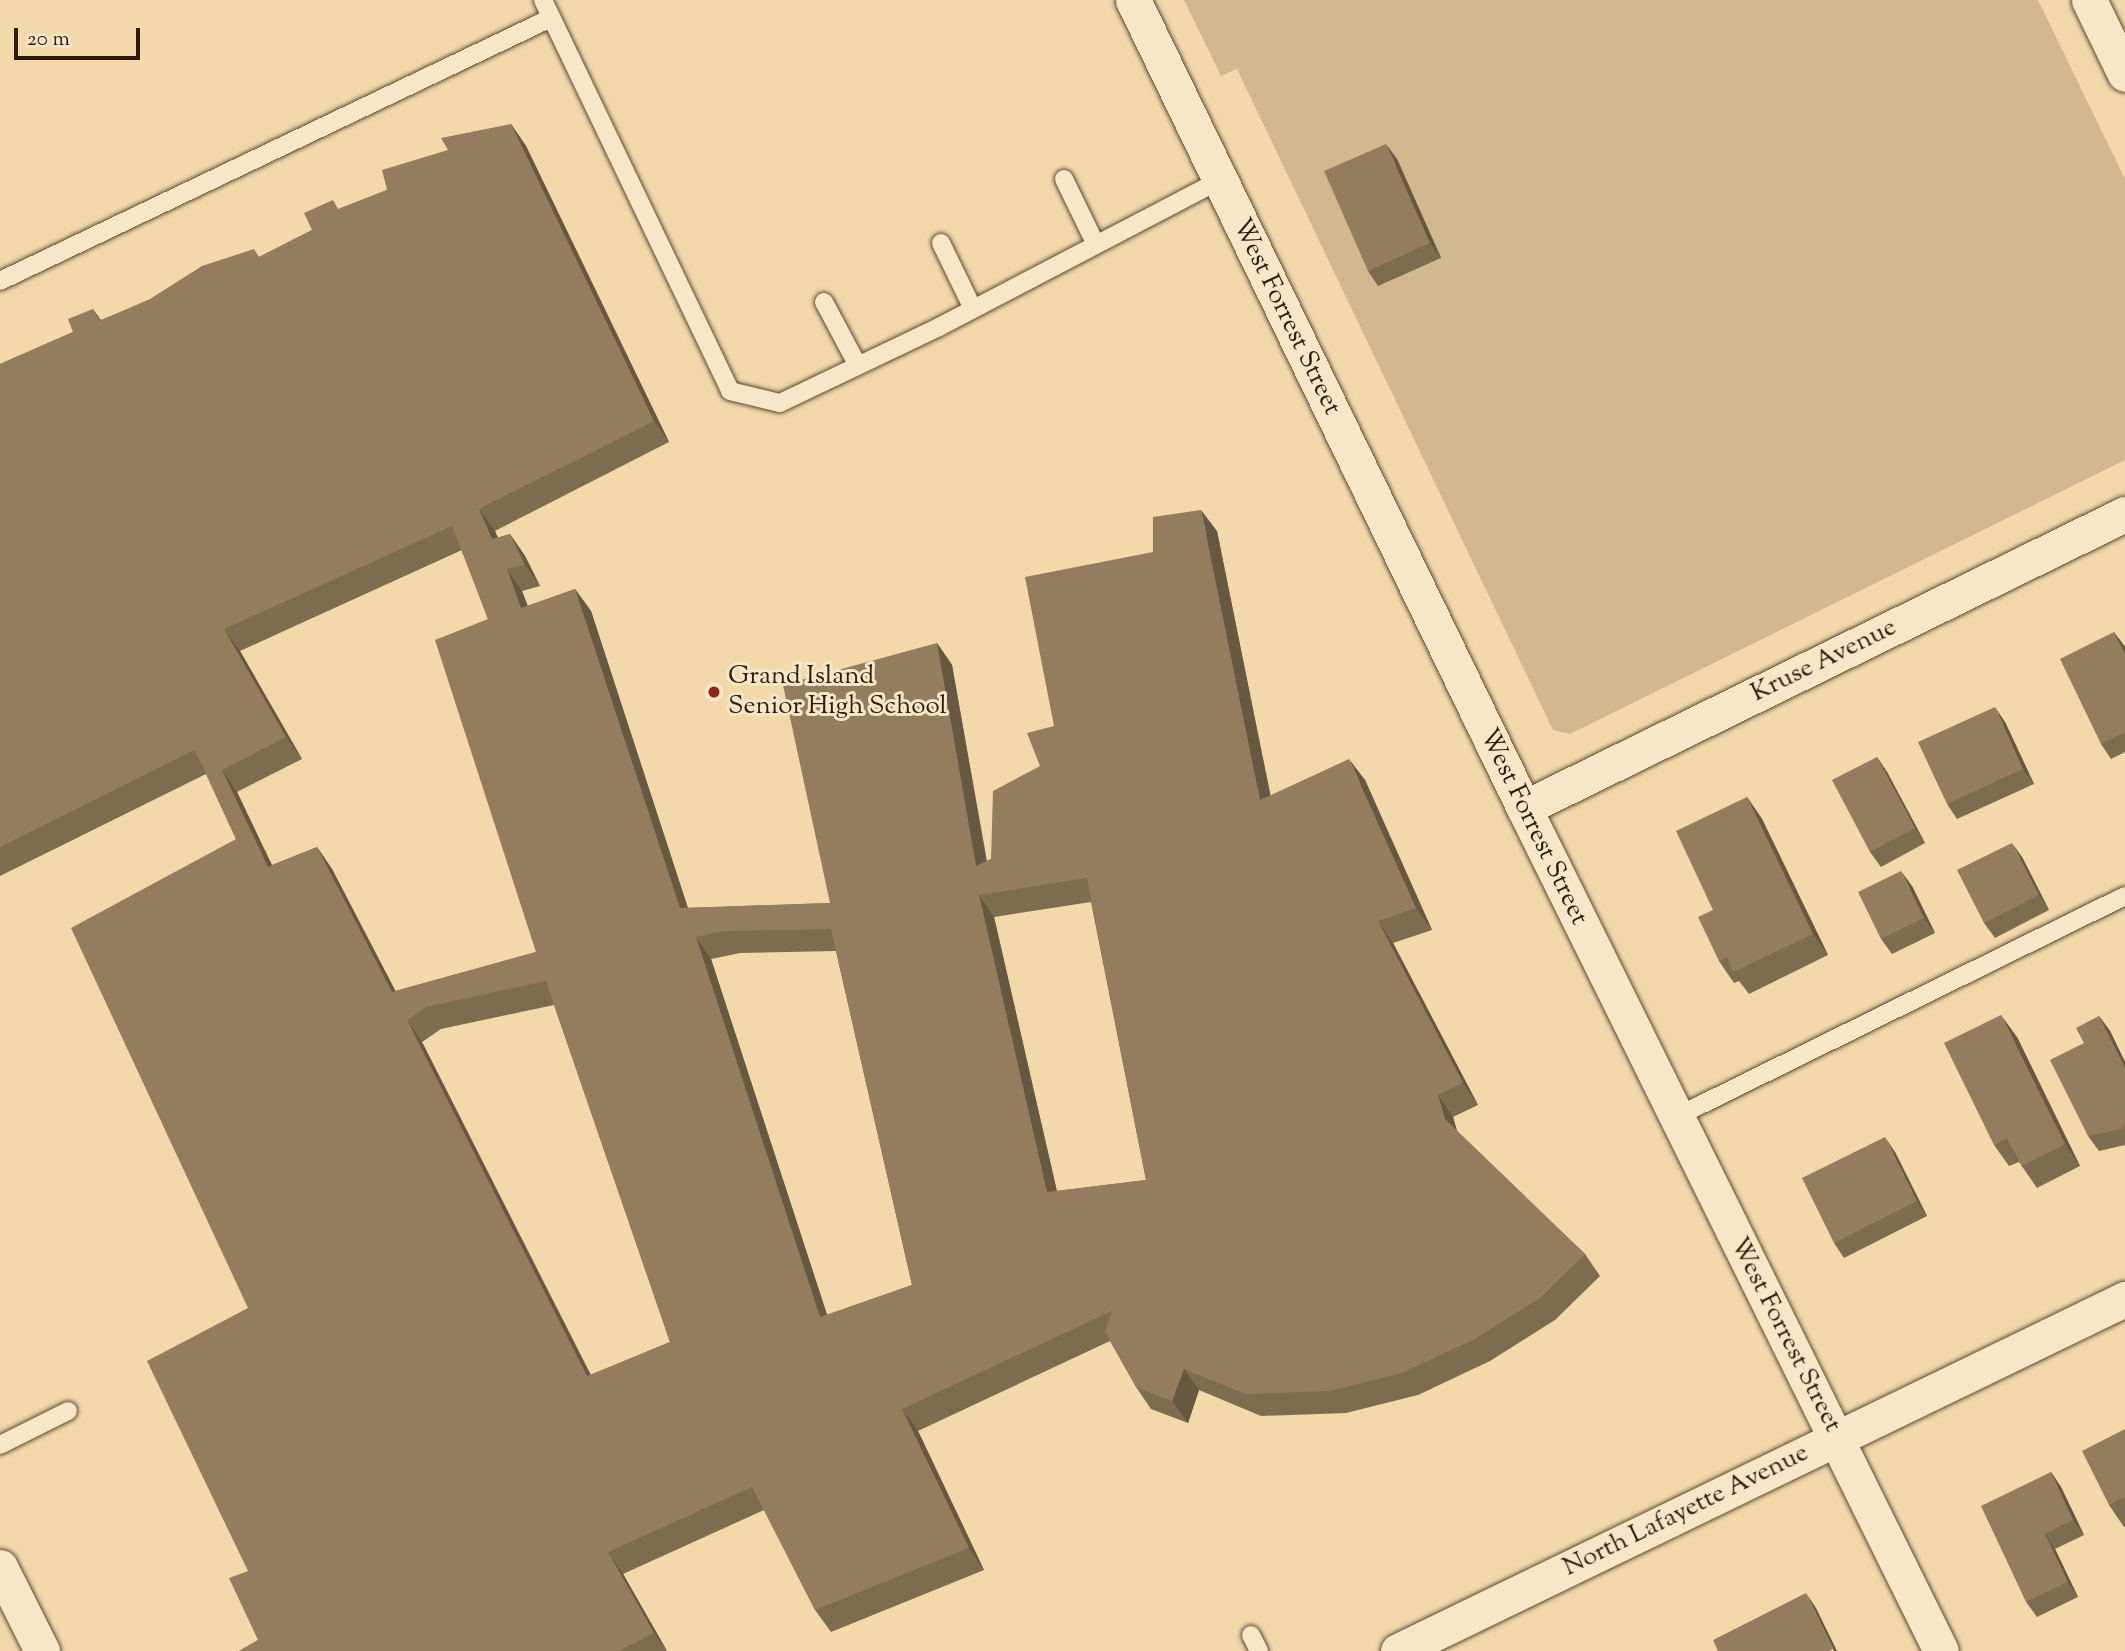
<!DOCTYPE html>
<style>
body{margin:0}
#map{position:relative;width:2125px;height:1651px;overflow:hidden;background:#f3d8aa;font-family:"Sorts Mill Goudy",serif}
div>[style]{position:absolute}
.green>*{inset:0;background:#d1b88f}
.roads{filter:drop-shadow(0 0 2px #5c4a33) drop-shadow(0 0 2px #5c4a33)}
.service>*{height:18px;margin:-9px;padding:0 9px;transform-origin:9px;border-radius:9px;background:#f7e6c8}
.minor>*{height:35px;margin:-17.5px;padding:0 17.5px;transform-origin:17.5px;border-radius:17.5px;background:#f7e6c8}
.wall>*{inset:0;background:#7e6c51}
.shaded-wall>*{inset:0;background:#675842}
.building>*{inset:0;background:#937d5e}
.dots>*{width:19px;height:19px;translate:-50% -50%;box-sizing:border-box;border:4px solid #f7e6c8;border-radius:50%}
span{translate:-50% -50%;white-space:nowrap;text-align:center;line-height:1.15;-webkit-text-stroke:6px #f7e6c8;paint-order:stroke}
.street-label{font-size:26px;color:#2a1b0b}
.poi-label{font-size:26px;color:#2a1b0b}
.left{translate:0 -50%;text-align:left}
.scale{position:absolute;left:14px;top:28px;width:126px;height:32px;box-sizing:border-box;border:4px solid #2a1b0b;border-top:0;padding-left:9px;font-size:21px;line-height:24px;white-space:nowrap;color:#2a1b0b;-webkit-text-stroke:5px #f7e6c8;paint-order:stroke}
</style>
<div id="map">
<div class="green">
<div style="clip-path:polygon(1184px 0,2038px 0,2125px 179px,2125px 460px,1570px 734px,1553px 730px,1237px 69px,1221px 76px)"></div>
</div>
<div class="roads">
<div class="service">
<div style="left:543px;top:0;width:433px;rotate:64.4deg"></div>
<div style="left:730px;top:391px;width:51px;rotate:13.5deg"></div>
<div style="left:780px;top:403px;width:176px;rotate:-25.5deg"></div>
<div style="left:939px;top:327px;width:317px;rotate:-27.6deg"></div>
<div style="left:1064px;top:179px;width:73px;rotate:64.1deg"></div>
<div style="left:941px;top:243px;width:73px;rotate:64.1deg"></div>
<div style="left:0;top:281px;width:611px;rotate:-25.52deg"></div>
<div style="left:824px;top:302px;width:72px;rotate:62deg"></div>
<div style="left:1676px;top:1117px;width:500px;rotate:-26.21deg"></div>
<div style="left:0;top:1445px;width:76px;rotate:-26.6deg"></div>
<div style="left:1251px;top:1635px;width:18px;rotate:63deg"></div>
</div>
<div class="minor">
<div style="left:1133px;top:0;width:898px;rotate:64.18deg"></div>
<div style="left:1524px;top:808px;width:940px;rotate:63.68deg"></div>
<div style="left:2089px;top:0;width:82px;rotate:64.1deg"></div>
<div style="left:1524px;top:808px;width:669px;rotate:-26.07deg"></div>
<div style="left:0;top:1567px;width:94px;rotate:63.4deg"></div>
<div style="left:1398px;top:1651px;width:808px;rotate:-25.84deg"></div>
</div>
</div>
<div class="wall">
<div style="clip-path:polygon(evenodd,511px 124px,526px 146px,669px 442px,495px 531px,497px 538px,510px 534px,525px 556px,540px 586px,522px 591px,528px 606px,575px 589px,591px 611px,688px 908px,830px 903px,937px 643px,952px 665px,987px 861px,991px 859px,1040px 766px,1054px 726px,1153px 552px,1217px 531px,1270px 796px,1365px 780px,1432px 930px,1393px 943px,1478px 1105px,1453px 1117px,1457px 1131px,1585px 1254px,1600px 1276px,1555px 1320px,1490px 1361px,1418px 1395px,1346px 1413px,1261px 1416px,1199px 1390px,1188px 1423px,1151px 1409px,1136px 1387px,1110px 1341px,918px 1431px,984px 1570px,831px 1632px,815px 1610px,764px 1510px,623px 1574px,667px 1651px,239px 1651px,258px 1640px,248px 1571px,248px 1308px,236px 839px,206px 774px,0 876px,0 364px,73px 332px,93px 309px,101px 320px,259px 257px,312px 230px,339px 209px,387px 190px,448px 150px,511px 124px,462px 550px,488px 619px,536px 952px,395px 991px,332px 869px,317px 847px,272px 865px,237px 792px,302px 759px,240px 651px,462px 550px,511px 124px,1091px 902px,1146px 1180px,1057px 1191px,994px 917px,1091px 902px,511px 124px,836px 951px,912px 1285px,827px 1315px,711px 959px,740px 953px,836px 951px,511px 124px,554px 1005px,670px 1342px,591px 1375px,422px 1042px,441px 1029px,554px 1005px)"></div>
<div style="clip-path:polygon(1397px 159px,1441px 258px,1378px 286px,1368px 271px)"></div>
<div style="clip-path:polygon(2114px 632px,2125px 647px,2125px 752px,2111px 759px,2101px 744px)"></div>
<div style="clip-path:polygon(2005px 722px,2034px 784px,1957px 819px,1947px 804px)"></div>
<div style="clip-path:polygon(1877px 757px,1887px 772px,1925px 843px,1881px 867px,1870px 852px)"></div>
<div style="clip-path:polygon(1747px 797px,1762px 819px,1828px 955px,1749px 994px,1739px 981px,1734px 983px,1719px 961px,1713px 910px)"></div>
<div style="clip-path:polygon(2022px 857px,2049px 910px,1995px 938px,1984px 923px)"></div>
<div style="clip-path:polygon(1912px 886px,1935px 933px,1892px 954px,1881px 939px)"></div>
<div style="clip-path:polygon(2099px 1016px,2110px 1031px,2125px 1062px,2125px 1145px,2099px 1151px,2088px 1136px,2084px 1043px)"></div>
<div style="clip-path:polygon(2017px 1037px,2080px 1166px,2037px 1188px,2019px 1162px,2009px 1166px,1994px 1145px)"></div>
<div style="clip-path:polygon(1895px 1152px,1927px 1216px,1844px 1258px,1834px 1243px)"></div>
<div style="clip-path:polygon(2125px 1429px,2125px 1527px,2124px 1527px,2109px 1505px)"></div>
<div style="clip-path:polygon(2051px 1472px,2061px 1487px,2084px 1535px,2055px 1549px,2078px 1597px,2037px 1617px,2026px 1602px)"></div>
</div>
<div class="shaded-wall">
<div style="clip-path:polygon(511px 124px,526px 146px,669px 442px,654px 421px)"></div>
<div style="clip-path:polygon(1386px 144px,1397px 159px,1441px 258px,1430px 243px)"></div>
<div style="clip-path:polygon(479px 509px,495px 531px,508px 561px,492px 539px)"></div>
<div style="clip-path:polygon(1201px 510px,1217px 531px,1276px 822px,1260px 800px)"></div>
<div style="clip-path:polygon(510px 534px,525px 556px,540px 586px,525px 565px)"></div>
<div style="clip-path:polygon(507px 569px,522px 591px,536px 630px,521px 608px)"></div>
<div style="clip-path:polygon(575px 589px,591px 611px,695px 930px,680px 908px)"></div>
<div style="clip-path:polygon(224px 629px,240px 651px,302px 759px,286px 737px)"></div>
<div style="clip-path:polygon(2114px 632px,2125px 647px,2125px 654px)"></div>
<div style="clip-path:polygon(937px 643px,952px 665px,991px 888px,976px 866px)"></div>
<div style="clip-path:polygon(1995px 707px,2005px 722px,2034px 784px,2023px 769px)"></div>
<div style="clip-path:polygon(1877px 757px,1887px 772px,1925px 843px,1915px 828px)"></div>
<div style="clip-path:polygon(1349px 759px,1365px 780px,1432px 930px,1416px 908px)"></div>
<div style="clip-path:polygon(222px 770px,237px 792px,283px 889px,268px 867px)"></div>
<div style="clip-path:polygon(1747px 797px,1762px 819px,1828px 955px,1813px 934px)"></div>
<div style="clip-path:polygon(2012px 843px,2022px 857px,2049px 910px,2039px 895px)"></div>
<div style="clip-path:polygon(317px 847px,332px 869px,407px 1013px,392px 992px)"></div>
<div style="clip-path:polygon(1901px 871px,1912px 886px,1935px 933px,1924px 918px)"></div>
<div style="clip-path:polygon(979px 895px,994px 917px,1062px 1214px,1047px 1192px)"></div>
<div style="clip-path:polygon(1378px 921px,1393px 943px,1478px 1105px,1463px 1083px)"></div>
<div style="clip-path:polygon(696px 937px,711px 959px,835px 1339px,820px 1317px)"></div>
<div style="clip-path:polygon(2001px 1015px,2017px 1037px,2080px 1166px,2065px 1144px)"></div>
<div style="clip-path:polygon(2099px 1016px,2110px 1031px,2125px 1062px,2125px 1068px)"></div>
<div style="clip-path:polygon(407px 1020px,422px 1042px,602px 1398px,587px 1376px)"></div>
<div style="clip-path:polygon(1438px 1095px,1453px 1117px,1460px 1141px,1445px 1119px)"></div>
<div style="clip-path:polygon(1885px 1137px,1895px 1152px,1927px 1216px,1917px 1201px)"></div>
<div style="clip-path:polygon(1184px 1369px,1199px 1390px,1188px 1423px,1172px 1401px)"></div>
<div style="clip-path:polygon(902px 1409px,918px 1431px,984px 1570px,969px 1548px)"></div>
<div style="clip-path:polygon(2051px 1472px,2061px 1487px,2084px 1535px,2073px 1520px)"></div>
<div style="clip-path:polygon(2045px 1534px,2055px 1549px,2078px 1597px,2068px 1582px)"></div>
<div style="clip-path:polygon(608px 1552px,623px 1574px,667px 1651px,654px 1633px)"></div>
<div style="clip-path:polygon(1806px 1593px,1816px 1608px,1837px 1651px,1834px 1651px,1833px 1649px)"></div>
</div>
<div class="building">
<div style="clip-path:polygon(evenodd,511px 124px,654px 421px,479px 509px,492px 539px,510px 534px,525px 565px,507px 569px,521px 608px,575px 589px,680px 908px,830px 903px,783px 685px,937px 643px,976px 866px,991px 859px,993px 791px,1040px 766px,1027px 733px,1054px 726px,1025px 577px,1153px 552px,1153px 517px,1201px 510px,1260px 800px,1349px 759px,1416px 908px,1378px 921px,1463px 1083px,1438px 1095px,1445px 1119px,1585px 1254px,1540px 1298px,1475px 1339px,1402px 1373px,1330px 1391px,1246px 1394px,1184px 1369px,1172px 1401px,1136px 1387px,1105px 1331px,1112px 1311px,902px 1409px,969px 1548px,815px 1610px,752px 1487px,608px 1552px,654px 1633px,621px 1650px,621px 1651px,239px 1651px,258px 1640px,229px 1578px,248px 1571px,147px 1361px,248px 1308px,71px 928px,236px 839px,195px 750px,0 847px,0 364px,73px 332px,68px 319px,93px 309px,99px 321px,150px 299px,202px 266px,254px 249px,259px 257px,312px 230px,304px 213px,333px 200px,338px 209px,387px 190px,382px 170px,448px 150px,441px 138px,511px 124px,452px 526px,488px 619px,435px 640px,536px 952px,392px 992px,317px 847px,268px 867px,222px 770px,286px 737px,224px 629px,452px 526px,511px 124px,1087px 878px,1146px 1180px,1047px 1192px,979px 895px,1087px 878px,511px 124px,831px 929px,912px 1285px,820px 1317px,696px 937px,725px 931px,831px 929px,511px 124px,546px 981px,670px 1342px,587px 1376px,407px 1020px,426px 1007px,546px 981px)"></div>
<div style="clip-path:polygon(1386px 144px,1430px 243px,1368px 271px,1324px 171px)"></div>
<div style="clip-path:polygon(2114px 632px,2125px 654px,2125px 732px,2101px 744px,2060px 659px)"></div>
<div style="clip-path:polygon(1995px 707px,2023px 769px,1947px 804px,1918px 742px)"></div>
<div style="clip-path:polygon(1877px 757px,1915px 828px,1870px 852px,1832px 780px)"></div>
<div style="clip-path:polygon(1747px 797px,1813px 934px,1733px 972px,1727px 957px,1719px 961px,1698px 917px,1713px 910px,1676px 831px)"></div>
<div style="clip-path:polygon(2012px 843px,2039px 895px,1984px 923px,1957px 870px)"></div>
<div style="clip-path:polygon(1901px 871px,1924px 918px,1881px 939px,1858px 892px)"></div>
<div style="clip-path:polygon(2001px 1015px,2065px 1144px,2022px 1166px,2007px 1138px,1994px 1145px,1944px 1043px)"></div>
<div style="clip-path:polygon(2099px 1016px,2125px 1068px,2125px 1125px,2121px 1129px,2088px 1136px,2050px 1060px,2084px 1043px,2076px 1028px)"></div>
<div style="clip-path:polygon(1885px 1137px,1917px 1201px,1834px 1243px,1802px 1178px)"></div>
<div style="clip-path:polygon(2125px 1429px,2125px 1497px,2109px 1505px,2082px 1451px)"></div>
<div style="clip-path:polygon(2051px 1472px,2073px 1520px,2045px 1534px,2068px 1582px,2026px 1602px,1981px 1506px)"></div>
<div style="clip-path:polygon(1806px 1593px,1833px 1649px,1829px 1651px,1718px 1651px,1713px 1640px)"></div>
</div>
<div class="dots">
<div style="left:714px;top:692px;background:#8f2418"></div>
</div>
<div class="street-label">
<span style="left:1286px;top:317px;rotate:64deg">West Forrest Street</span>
<span style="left:1824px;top:661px;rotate:-26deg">Kruse Avenue</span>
<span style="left:1533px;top:827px;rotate:64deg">West Forrest Street</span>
<span style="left:1785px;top:1335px;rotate:63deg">West Forrest Street</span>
<span style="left:1686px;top:1511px;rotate:-26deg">North Lafayette Avenue</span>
</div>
<div class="poi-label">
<span class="left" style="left:728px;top:692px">Grand Island<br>Senior High School</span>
</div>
<div class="scale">20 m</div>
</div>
